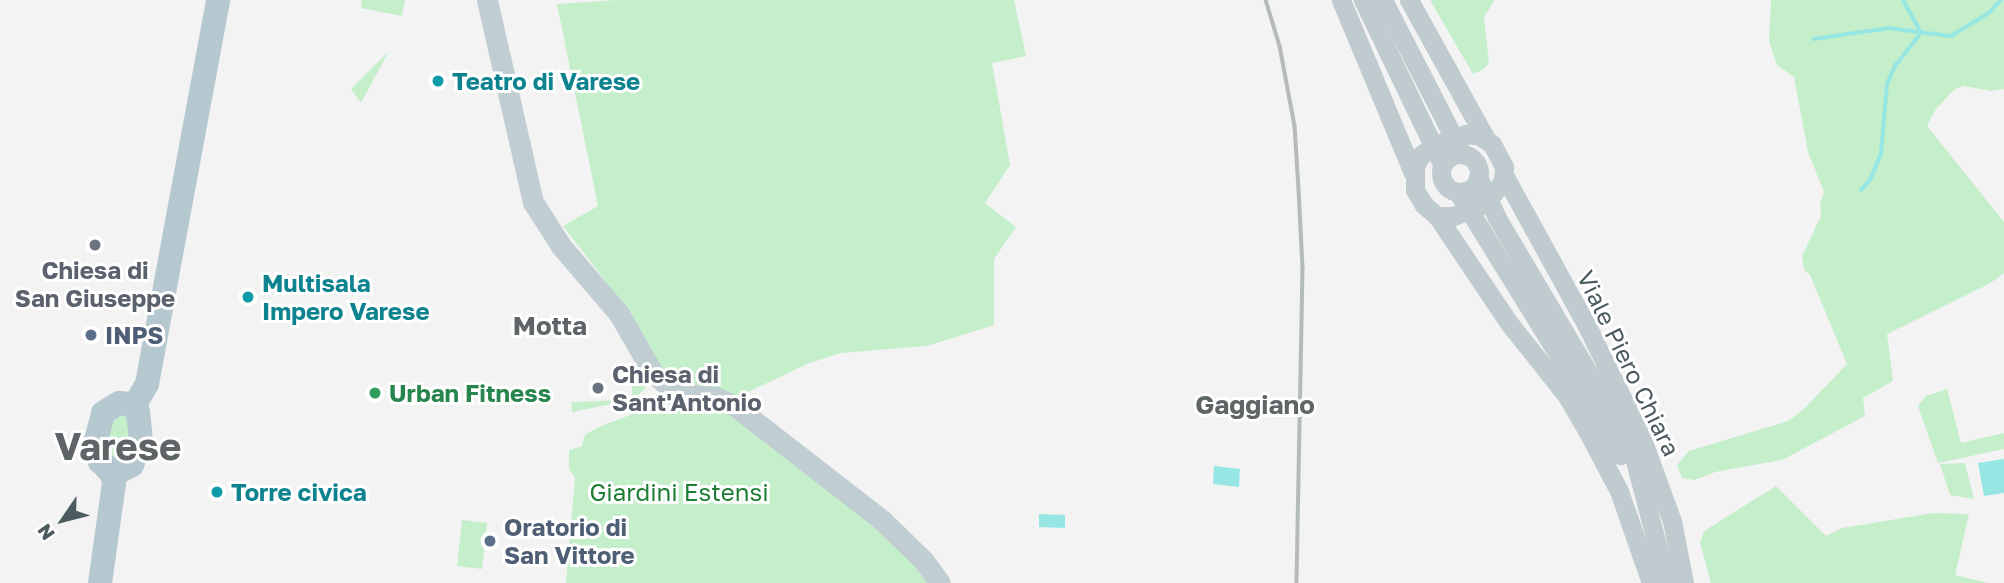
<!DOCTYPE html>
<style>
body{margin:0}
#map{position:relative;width:2004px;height:583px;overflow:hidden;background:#f4f3f3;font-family:"Golos Text",sans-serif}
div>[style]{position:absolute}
.green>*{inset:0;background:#c5eecb}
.water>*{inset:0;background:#96e7e4}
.stream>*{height:3.5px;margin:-1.75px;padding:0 1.75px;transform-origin:1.75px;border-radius:1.75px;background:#96e7e4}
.tertiary>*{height:19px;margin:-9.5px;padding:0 9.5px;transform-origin:9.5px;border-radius:9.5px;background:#bfcbce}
.tertiary>.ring{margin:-9.5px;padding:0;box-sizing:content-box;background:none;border:19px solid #bfcbce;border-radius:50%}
.secondary>*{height:21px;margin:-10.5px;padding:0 10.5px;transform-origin:10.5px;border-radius:10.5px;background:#c0cdd2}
.primary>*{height:24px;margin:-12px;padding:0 12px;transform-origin:12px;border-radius:12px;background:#b5c8cf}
.rail>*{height:3.5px;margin:-1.75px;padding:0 1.75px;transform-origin:1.75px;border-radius:1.75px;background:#b5babc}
.tertiary-bridge>*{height:19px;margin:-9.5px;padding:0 9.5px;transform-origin:9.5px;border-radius:9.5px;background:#bfcbce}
.dots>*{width:19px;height:19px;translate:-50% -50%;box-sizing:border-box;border:4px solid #fff;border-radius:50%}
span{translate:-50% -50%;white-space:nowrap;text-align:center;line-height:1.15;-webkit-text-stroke:6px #fff;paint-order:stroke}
.culture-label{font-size:24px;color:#0d838f;font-weight:700}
.left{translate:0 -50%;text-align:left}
.worship-label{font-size:24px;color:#5b616d;font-weight:700}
.service-label{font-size:24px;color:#4e5e75;font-weight:700}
.street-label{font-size:24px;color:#4b5b5f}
.leisure-label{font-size:24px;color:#27864d;font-weight:700}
.park-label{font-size:24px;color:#1e7e36}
.neighbourhood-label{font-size:26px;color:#5f6567;font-weight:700}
.town-label{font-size:38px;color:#5f6567;font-weight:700}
.north{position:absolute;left:28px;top:485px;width:70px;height:70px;-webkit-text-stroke:5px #fff;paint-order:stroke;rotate:235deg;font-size:19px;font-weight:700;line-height:28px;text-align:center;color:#4b5b5f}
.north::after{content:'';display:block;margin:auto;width:24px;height:32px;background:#4b5b5f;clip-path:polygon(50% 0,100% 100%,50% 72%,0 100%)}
</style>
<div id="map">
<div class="green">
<div style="clip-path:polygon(362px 0,405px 0,402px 16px,361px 8px)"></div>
<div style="clip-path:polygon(616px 0,1014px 0,1026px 56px,992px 63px,1010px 165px,985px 203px,1016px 227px,994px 259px,994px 325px,927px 346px,841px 353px,807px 364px,738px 397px,668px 377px,601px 275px,563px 226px,598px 206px,557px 4px)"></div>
<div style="clip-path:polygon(1430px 0,1495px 0,1484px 17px,1489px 63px,1484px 69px,1473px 74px)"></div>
<div style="clip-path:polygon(1771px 0,2004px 0,2004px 89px,1991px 91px,1964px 86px,1955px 89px,1936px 109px,1927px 126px,2004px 222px,2004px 273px,1989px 284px,1887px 334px,1893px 381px,1863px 398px,1865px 416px,1782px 460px,1715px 472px,1695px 480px,1682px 478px,1677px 465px,1689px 451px,1788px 421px,1803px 410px,1847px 364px,1810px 275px,1804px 269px,1802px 256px,1821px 216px,1820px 204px,1824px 192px,1808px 152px,1794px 77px,1777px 65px,1769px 41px)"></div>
<div style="clip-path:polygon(389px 51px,361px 103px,351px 89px)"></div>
<div style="clip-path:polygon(618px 375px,642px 375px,645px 389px,632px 400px,572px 412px,571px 402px,627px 400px,632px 395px,632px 385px,628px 380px,618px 380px)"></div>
<div style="clip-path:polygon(1947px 389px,1961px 443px,2004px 433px,2004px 449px,1938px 463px,1918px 406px,1926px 396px)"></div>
<div style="clip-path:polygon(669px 400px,703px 403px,734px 414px,879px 527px,934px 583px,566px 583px,575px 478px,569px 469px,569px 450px,582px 446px,585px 435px,599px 427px)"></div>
<div style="clip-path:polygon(123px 415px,131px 421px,128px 460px,110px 459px,106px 448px,112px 421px)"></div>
<div style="clip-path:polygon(1965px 463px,1974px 499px,1950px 495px,1940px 464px)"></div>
<div style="clip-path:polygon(1776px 486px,1826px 536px,1842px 528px,1933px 513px,1969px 514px,1955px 575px,1988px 583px,1711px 583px,1700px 543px,1704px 531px)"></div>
<div style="clip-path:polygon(462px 520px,487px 523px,482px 569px,457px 566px)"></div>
</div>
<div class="water">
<div style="clip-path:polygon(2004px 459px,2004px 493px,1984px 496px,1978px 463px)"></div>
<div style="clip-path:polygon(1214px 466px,1240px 469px,1239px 487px,1213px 484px)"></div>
<div style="clip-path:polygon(1039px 514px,1065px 515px,1065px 528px,1039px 527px)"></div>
</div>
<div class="stream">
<div style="left:1814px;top:39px;width:76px;rotate:-8.3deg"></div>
<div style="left:1889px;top:28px;width:63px;rotate:7.4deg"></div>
<div style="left:1951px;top:36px;width:44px;rotate:-31.2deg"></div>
<div style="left:1989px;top:13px;width:18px;rotate:-47deg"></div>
<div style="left:1861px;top:190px;width:13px;rotate:-48deg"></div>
<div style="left:1870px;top:180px;width:28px;rotate:-67deg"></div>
<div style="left:1881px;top:154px;width:70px;rotate:-85.1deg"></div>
<div style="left:1887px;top:84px;width:20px;rotate:-66deg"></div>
<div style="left:1895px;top:66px;width:42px;rotate:-51.8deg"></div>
<div style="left:1921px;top:33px;width:38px;rotate:-119deg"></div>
</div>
<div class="tertiary">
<div style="left:1341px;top:0;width:187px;rotate:67.4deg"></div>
<div style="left:1363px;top:0;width:182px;rotate:64.3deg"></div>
<div style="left:1383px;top:0;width:173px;rotate:62.8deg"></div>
<div style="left:1409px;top:0;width:159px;rotate:61deg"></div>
<div class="ring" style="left:1441px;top:154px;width:19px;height:19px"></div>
<div style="left:1504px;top:175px;width:172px;rotate:61.2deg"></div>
<div style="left:1587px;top:326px;width:123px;rotate:63.9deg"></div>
<div style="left:1641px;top:436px;width:90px;rotate:70deg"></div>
<div style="left:1672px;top:521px;width:63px;rotate:79deg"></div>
<div style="left:1478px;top:177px;width:45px;rotate:65.1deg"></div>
<div style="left:1497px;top:218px;width:238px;rotate:59.4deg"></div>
<div style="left:1618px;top:423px;width:38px;rotate:65deg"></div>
<div style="left:1634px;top:457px;width:130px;rotate:75.3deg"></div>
<div style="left:1459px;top:194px;width:307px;rotate:58.3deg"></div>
<div style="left:1437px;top:216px;width:129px;rotate:56.1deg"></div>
<div style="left:1509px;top:323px;width:93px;rotate:51.5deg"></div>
<div style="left:1567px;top:396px;width:44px;rotate:59.9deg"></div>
<div style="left:1589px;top:434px;width:64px;rotate:62.2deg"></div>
<div style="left:1619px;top:491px;width:97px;rotate:70.8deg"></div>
</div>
<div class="secondary">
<div style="left:487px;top:0;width:207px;rotate:77.2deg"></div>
<div style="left:533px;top:202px;width:52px;rotate:57.5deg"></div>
<div style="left:561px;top:246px;width:89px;rotate:49.5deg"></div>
<div style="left:619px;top:314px;width:68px;rotate:60deg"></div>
<div style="left:653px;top:373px;width:30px;rotate:41deg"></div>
<div style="left:676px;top:393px;width:39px;rotate:6deg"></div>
<div style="left:715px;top:397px;width:22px;rotate:24deg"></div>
<div style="left:735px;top:406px;width:187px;rotate:37.8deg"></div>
<div style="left:883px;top:521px;width:57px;rotate:44.3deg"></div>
<div style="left:924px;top:561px;width:27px;rotate:54deg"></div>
</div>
<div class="primary">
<div style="left:119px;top:403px;width:10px;rotate:6deg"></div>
<div style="left:129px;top:404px;width:12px;rotate:42deg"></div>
<div style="left:138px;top:412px;width:28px;rotate:84deg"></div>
<div style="left:141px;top:440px;width:27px;rotate:110deg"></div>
<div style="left:132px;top:465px;width:17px;rotate:152deg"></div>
<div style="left:117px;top:473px;width:20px;rotate:-147deg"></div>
<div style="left:100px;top:462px;width:22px;rotate:-100deg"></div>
<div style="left:96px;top:440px;width:28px;rotate:-75deg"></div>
<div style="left:103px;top:413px;width:19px;rotate:-32deg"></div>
<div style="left:129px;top:404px;width:9px;rotate:-21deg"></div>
<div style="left:137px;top:401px;width:20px;rotate:-60deg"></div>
<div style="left:147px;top:384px;width:391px;rotate:-79.5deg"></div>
<div style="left:100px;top:583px;width:101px;rotate:-82deg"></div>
<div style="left:114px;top:483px;width:9px;rotate:-103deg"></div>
<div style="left:112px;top:474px;width:8px;rotate:-135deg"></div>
</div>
<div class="rail">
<div style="left:1266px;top:0;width:48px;rotate:73.1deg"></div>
<div style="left:1280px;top:46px;width:81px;rotate:79.4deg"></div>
<div style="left:1295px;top:126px;width:63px;rotate:86.4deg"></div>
<div style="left:1299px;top:189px;width:80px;rotate:87.1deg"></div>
<div style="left:1303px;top:269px;width:314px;rotate:91.1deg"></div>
</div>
<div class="tertiary-bridge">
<div style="left:1466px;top:134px;width:14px;rotate:8deg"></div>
<div style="left:1480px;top:136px;width:14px;rotate:34deg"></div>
<div style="left:1492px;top:144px;width:26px;rotate:62deg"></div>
<div style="left:1504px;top:167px;width:14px;rotate:94deg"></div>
<div style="left:1503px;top:181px;width:23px;rotate:128deg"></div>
<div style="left:1489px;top:199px;width:14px;rotate:146deg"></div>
<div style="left:1477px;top:207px;width:25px;rotate:159deg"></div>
<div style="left:1454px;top:216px;width:17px;rotate:180deg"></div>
<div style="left:1437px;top:216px;width:17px;rotate:-140deg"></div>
<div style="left:1424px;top:205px;width:17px;rotate:-121deg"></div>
<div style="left:1415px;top:190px;width:24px;rotate:-90deg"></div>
<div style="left:1415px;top:166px;width:13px;rotate:-61deg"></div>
<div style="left:1421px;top:155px;width:16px;rotate:-38deg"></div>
<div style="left:1434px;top:145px;width:34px;rotate:-19deg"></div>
</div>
<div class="dots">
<div style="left:438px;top:81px;background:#0f9aa8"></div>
<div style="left:95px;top:245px;background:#6b7280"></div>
<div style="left:248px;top:297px;background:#0f9aa8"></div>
<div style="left:91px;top:335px;background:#5c6f8a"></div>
<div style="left:598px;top:388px;background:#6b7280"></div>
<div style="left:375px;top:393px;background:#2e9e5b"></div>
<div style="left:217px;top:492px;background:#0f9aa8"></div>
<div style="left:490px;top:541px;background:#5c6f8a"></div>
</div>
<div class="culture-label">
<span class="left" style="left:452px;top:81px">Teatro di Varese</span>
<span class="left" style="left:262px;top:297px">Multisala<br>Impero Varese</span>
<span class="left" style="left:231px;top:492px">Torre civica</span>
</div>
<div class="worship-label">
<span style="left:95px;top:284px">Chiesa di<br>San Giuseppe</span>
<span class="left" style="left:612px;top:388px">Chiesa di<br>Sant'Antonio</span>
</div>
<div class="service-label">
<span class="left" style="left:105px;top:335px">INPS</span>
<span class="left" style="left:504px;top:541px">Oratorio di<br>San Vittore</span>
</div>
<div class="street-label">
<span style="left:1629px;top:363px;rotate:64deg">Viale Piero Chiara</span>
</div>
<div class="leisure-label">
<span class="left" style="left:389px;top:393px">Urban Fitness</span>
</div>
<div class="park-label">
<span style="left:679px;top:492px">Giardini Estensi</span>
</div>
<div class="neighbourhood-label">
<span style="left:550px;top:326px">Motta</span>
<span style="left:1255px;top:405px">Gaggiano</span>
</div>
<div class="town-label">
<span style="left:118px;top:446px">Varese</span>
</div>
<div class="north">N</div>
</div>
